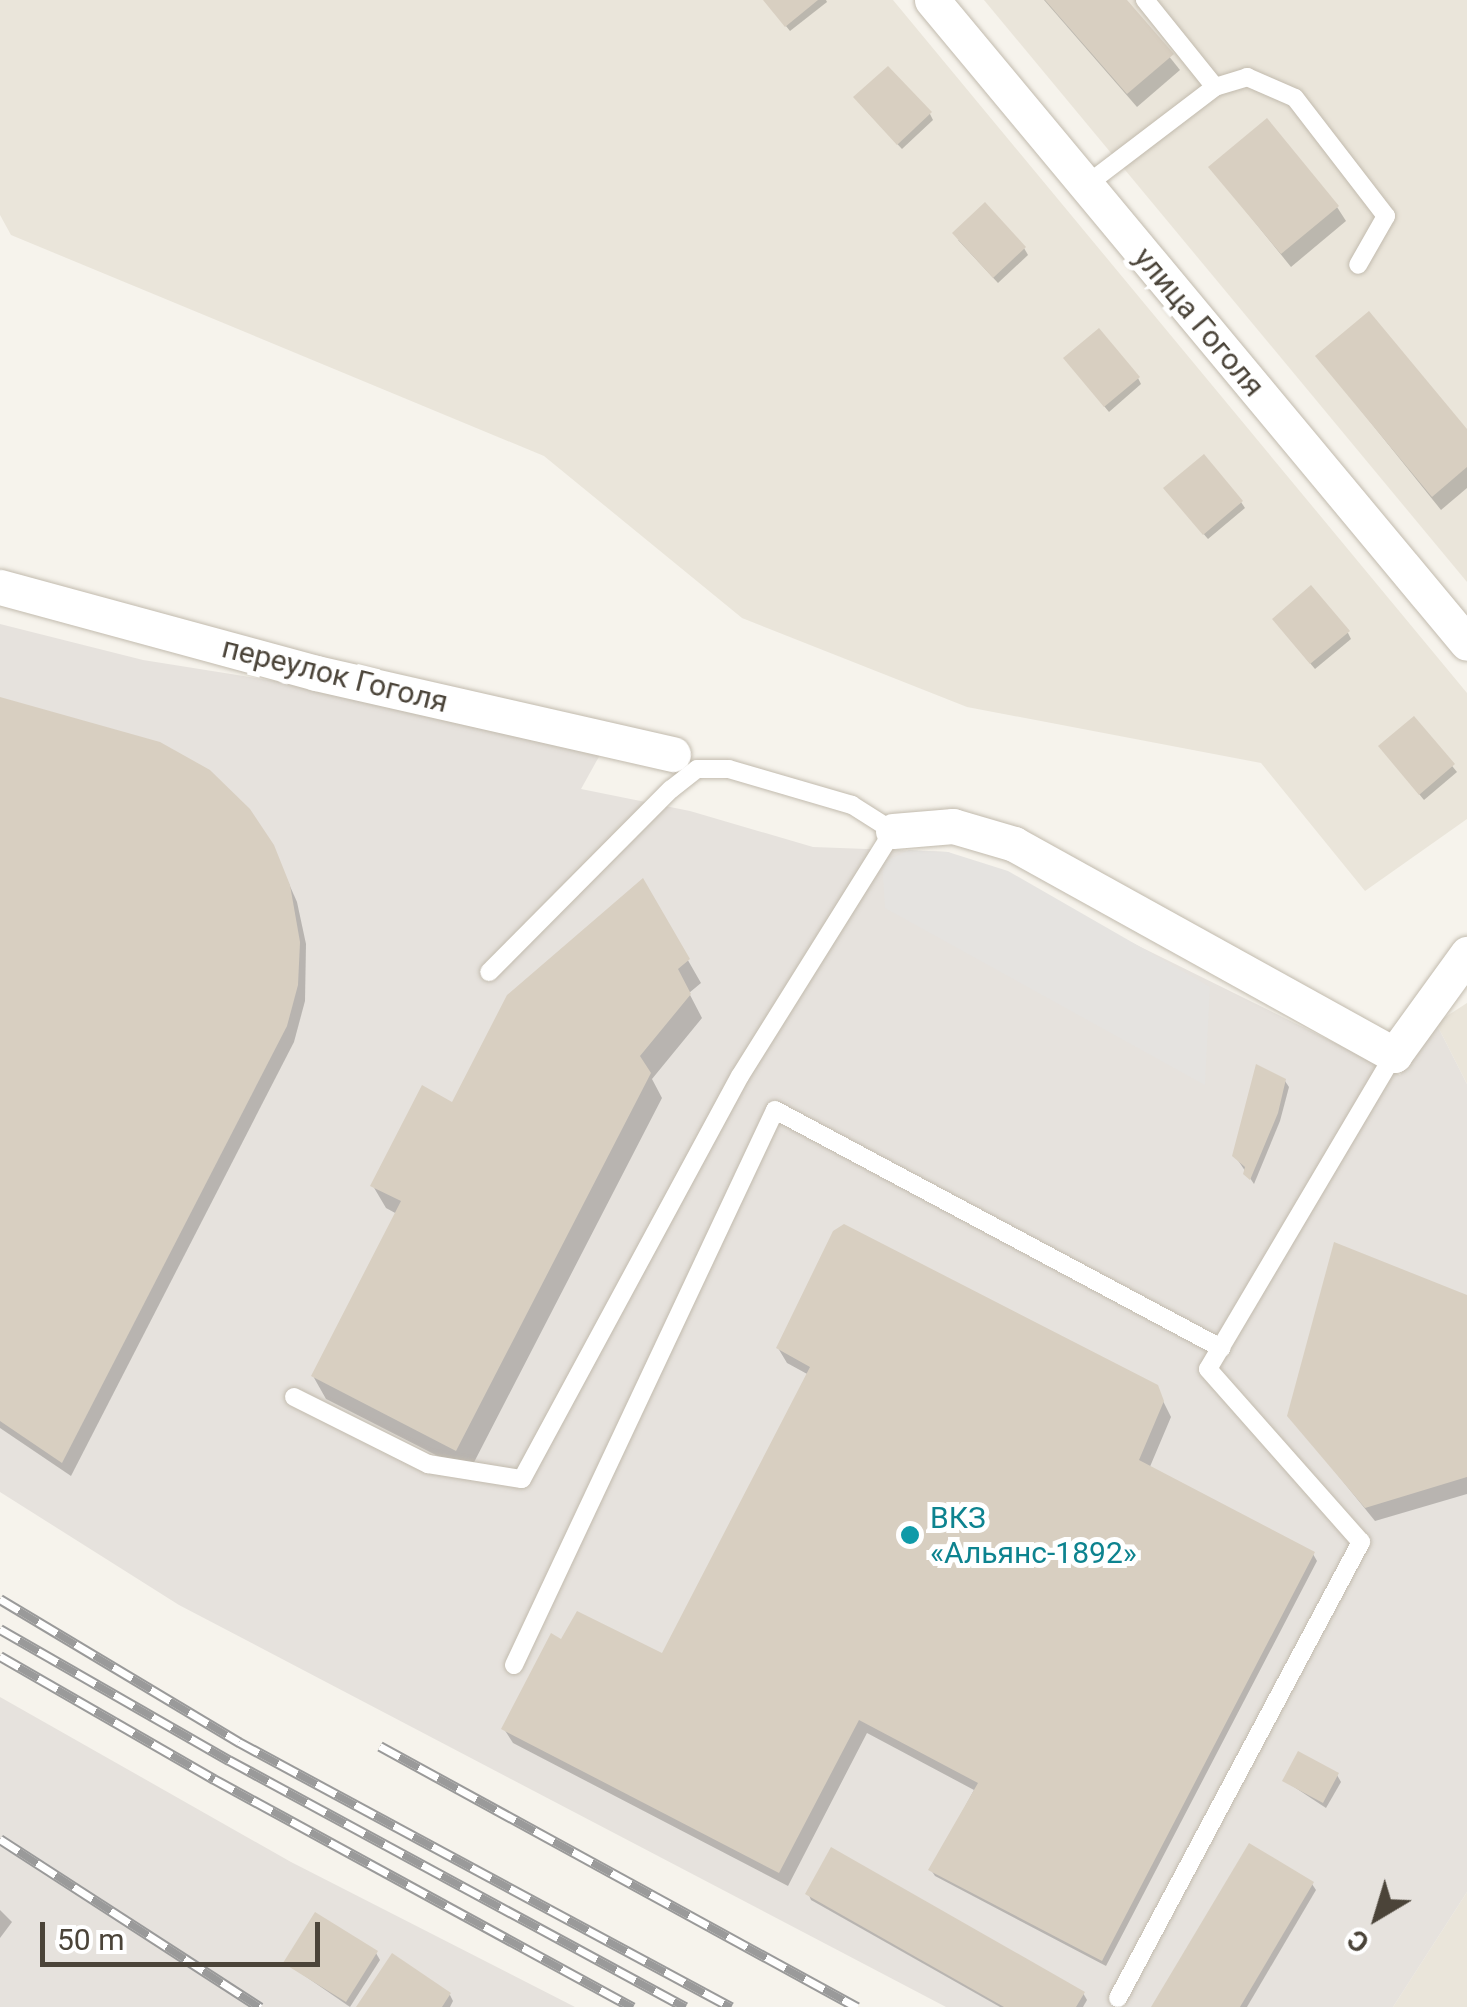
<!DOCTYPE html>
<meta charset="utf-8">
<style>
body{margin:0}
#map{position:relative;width:1467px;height:2007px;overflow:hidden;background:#f6f3ec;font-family:Roboto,sans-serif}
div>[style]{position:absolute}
.residential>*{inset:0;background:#eae5da}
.industrial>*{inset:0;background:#e6e2dd}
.parking>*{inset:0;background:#e5e3e0}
.shadow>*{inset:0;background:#0003}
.building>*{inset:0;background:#d8cfc1}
.roads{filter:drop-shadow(0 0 2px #c2bbae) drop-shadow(0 0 2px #c2bbae)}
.service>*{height:18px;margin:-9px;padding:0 9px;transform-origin:9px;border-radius:9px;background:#fff}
.minor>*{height:35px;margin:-17.5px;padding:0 17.5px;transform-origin:17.5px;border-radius:17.5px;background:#fff}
.rail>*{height:11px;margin-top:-5.5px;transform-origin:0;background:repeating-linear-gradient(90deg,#fff 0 22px,#9a9a9a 0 44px);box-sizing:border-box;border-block:2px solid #9a9a9a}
.dots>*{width:28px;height:28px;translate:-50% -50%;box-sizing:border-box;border:5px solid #fff;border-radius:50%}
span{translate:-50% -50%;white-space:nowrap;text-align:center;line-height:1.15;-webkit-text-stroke:10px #fff;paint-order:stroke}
.street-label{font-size:30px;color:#4b4439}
.culture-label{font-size:30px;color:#0d838f}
.left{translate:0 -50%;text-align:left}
.north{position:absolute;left:1327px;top:1867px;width:100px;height:100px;-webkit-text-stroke:8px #fff;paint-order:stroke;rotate:218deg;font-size:28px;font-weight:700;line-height:40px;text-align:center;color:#4b4439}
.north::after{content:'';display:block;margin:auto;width:35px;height:45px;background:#4b4439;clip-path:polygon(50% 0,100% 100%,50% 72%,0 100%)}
.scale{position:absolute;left:40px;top:1922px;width:280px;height:45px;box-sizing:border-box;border:5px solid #4b4439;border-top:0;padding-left:12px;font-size:30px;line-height:35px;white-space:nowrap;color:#4b4439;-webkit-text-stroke:8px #fff;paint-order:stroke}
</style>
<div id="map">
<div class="residential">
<div style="clip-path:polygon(0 0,893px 0,1467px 693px,1467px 819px,1365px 891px,1261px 763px,967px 707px,742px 618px,544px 456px,11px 235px,0 215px)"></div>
<div style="clip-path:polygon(984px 0,1467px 0,1467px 582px)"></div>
<div style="clip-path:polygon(1467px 1003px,1467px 1084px,1436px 1023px)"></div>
<div style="clip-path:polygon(1467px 1892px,1467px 2007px,1393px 2007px)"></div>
</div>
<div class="industrial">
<div style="clip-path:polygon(0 624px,143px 660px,611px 735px,581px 789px,690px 811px,813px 847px,948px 852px,1400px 1075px,1436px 1023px,1467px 1084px,1467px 1892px,1393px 2007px,946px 2007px,179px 1605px,0 1492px)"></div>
<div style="clip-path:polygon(0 1697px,291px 1862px,575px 2007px,0 2007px)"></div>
</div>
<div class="parking">
<div style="clip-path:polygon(909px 850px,948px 852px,1008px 871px,1210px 987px,1205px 1085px,885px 908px,882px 863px)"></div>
</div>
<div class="shadow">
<div style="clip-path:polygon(765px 0,826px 0,827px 2px,790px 31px)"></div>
<div style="clip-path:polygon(1044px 0,1124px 0,1180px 70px,1137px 107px)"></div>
<div style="clip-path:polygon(860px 104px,930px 114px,933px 120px,902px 149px)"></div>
<div style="clip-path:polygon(1211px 168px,1337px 207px,1346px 221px,1291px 267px)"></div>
<div style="clip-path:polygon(958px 240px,1024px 248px,1028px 255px,998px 283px)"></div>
<div style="clip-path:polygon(1318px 357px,1467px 433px,1467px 488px,1441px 510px)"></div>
<div style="clip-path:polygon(1070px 365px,1138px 378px,1141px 384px,1109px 412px)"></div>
<div style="clip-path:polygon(1170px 495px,1241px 502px,1245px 508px,1208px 539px)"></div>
<div style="clip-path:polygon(1278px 625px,1348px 633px,1351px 639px,1315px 669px)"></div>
<div style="clip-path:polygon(0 700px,274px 850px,297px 902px,306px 944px,305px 1001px,294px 1042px,71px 1476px,0 1428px)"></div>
<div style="clip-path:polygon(1414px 719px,1457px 772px,1424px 800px,1385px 753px)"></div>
<div style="clip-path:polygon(643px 882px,701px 983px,689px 993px,702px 1018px,652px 1079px,662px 1098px,469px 1472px,326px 1399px,313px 1376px,397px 1214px,386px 1208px,373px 1186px,453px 1105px)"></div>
<div style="clip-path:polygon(1285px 1081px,1289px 1087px,1280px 1121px,1254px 1184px,1235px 1156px)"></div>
<div style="clip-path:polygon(1467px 1298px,1467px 1494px,1375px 1521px,1290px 1416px)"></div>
<div style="clip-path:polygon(778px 1348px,1156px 1387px,1171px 1417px,1149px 1469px,1313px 1554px,1317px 1561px,1106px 1966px,935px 1876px,931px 1870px,974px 1790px,867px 1733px,788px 1886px,513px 1743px,504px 1729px,562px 1642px,663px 1657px,809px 1375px,787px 1363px)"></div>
<div style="clip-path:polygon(1337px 1775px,1341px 1782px,1326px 1808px,1285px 1781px)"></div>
<div style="clip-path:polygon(1312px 1884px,1316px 1890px,1247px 2007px,1155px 2007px)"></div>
<div style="clip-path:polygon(808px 1893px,1083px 1993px,1087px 2000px,1083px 2007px,1000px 2007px,811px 1900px)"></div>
<div style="clip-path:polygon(0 1910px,12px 1922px,0 1938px)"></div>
<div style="clip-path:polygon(376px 1953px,380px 1960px,350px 2007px,286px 1963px)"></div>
<div style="clip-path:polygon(450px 1995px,453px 2001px,450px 2007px,360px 2007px)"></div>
</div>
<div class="building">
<div style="clip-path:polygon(763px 0,818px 0,785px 27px)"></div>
<div style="clip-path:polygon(1045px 0,1127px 0,1174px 54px,1127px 94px)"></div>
<div style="clip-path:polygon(888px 66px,932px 112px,897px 145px,853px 97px)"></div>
<div style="clip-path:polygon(1267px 118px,1339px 206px,1281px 254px,1208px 167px)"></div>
<div style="clip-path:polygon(985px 202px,1026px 247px,993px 278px,952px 233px)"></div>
<div style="clip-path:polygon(1369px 311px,1467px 429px,1467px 467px,1432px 497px,1315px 356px)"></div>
<div style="clip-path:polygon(1099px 328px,1140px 377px,1104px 407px,1063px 358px)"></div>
<div style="clip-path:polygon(1204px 454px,1243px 501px,1203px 535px,1163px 488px)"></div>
<div style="clip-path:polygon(1311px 585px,1350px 631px,1310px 664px,1272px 619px)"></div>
<div style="clip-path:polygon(0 697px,160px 742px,210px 770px,250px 809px,274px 845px,290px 885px,300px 942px,298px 985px,287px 1026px,62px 1463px,0 1421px)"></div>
<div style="clip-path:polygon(1414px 716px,1455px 764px,1419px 795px,1378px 746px)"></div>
<div style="clip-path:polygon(643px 878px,690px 959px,678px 969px,691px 994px,640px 1056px,651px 1073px,456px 1451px,311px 1376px,401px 1201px,370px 1186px,422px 1085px,452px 1102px,507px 995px)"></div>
<div style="clip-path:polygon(1256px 1064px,1286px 1079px,1278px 1113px,1250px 1180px,1243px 1174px,1245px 1167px,1232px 1156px)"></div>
<div style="clip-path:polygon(844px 1224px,1158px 1385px,1164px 1401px,1139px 1460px,1315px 1552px,1102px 1961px,928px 1870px,978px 1783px,859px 1720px,779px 1873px,501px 1729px,551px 1633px,561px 1639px,577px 1611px,662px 1653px,810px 1367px,776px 1348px,833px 1231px)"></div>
<div style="clip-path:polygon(1334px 1242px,1467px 1295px,1467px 1477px,1365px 1508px,1287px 1416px)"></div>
<div style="clip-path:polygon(1298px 1751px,1339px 1773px,1323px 1803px,1282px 1781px)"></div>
<div style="clip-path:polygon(1249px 1843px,1314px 1882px,1240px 2007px,1151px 2007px)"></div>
<div style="clip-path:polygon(831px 1847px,1085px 1992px,1076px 2007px,1004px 2007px,805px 1894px)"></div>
<div style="clip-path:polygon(315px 1912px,378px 1951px,346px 2002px,283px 1963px)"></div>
<div style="clip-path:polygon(392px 1953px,451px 1993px,442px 2007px,356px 2007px)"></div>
</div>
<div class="roads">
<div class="service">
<div style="left:1215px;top:87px;width:34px;rotate:-17deg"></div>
<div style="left:1247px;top:77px;width:52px;rotate:23.6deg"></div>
<div style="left:1295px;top:98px;width:149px;rotate:52.4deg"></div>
<div style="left:1386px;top:216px;width:56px;rotate:119.7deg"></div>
<div style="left:1085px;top:186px;width:163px;rotate:-37.3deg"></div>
<div style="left:1215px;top:87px;width:112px;rotate:-128.8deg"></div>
<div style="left:294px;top:1397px;width:150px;rotate:26.6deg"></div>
<div style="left:428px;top:1464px;width:95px;rotate:9.1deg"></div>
<div style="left:522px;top:1479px;width:458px;rotate:-61.6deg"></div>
<div style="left:740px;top:1076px;width:289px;rotate:-58deg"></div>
<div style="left:893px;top:831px;width:49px;rotate:-147.6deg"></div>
<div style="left:852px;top:805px;width:128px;rotate:-163.7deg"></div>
<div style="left:729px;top:769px;width:32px;rotate:180deg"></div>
<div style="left:697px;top:769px;width:33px;rotate:142deg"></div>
<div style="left:671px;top:789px;width:258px;rotate:134.8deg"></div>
<div style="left:514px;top:1665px;width:613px;rotate:-64.81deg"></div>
<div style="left:775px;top:1110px;width:506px;rotate:28.09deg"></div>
<div style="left:1118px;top:1998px;width:517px;rotate:-61.95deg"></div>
<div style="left:1361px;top:1542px;width:231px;rotate:-131.5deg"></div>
<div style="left:1208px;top:1369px;width:365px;rotate:-59.4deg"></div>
</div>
<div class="minor">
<div style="left:932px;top:0;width:836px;rotate:50.24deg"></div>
<div style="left:0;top:587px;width:327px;rotate:15.2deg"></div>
<div style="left:316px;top:673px;width:366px;rotate:12.8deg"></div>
<div style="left:893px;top:831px;width:60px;rotate:-4.8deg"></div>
<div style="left:953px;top:826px;width:64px;rotate:16.4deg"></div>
<div style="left:1014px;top:844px;width:435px;rotate:29deg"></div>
<div style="left:1394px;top:1055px;width:125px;rotate:-54.1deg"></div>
</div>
</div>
<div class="rail">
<div style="left:0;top:1599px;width:279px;rotate:30.9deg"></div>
<div style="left:239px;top:1742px;width:559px;rotate:28.31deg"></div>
<div style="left:0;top:1629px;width:264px;rotate:29.8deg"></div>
<div style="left:229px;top:1760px;width:519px;rotate:28.44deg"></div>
<div style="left:0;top:1656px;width:247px;rotate:29.9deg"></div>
<div style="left:214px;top:1779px;width:477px;rotate:28.6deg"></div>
<div style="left:380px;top:1746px;width:544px;rotate:28.69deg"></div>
<div style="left:0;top:1839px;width:310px;rotate:32.9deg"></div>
</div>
<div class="dots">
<div style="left:910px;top:1535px;background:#0f9aa8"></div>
</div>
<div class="street-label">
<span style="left:1199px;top:322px;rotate:50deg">улица Гоголя</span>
<span style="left:335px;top:675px;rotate:14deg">переулок Гоголя</span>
</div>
<div class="culture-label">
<span class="left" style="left:930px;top:1535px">ВКЗ<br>«Альянс-1892»</span>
</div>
<div class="north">С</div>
<div class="scale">50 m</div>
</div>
